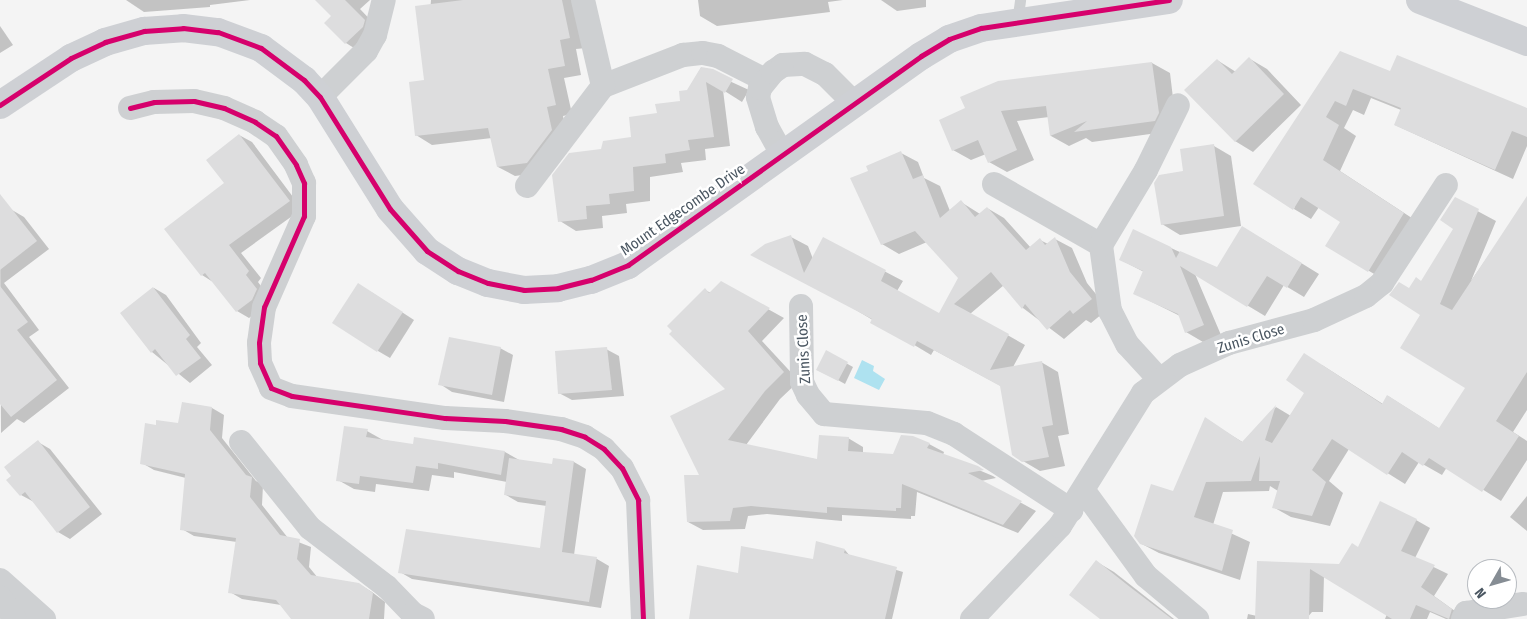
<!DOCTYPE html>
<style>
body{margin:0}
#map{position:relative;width:1527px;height:619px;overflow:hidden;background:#f4f4f4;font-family:"Fira Sans Condensed",sans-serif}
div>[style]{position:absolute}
.water>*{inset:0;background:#aee2f0}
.shadow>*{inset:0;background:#0003}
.building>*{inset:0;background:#ddddde}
.lane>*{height:11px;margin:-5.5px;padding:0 5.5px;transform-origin:5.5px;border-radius:5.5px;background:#ced0d2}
.street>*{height:24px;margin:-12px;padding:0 12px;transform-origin:12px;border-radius:12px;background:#ced0d2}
.secondary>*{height:28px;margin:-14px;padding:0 14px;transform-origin:14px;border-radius:14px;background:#ced0d4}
.cycleway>*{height:5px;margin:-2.5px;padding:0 2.5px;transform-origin:2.5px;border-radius:2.5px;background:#d6006c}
span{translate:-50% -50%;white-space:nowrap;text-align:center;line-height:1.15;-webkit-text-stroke:5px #fff;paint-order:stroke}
.street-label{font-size:15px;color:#4a5661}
.north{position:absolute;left:1467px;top:559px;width:50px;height:50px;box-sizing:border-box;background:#fff;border:1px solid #b7bbc0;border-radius:50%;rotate:232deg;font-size:14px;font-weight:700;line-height:20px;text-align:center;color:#4a5661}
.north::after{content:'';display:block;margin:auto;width:18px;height:22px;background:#868d94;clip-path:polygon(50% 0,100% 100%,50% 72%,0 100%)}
</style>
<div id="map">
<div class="water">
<i style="clip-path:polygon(862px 360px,874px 366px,873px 371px,885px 379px,879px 390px,854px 378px)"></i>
</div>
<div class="shadow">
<i style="clip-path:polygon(126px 0,250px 0,210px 5px,210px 7px,144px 12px)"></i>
<i style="clip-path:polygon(317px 0,370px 0,360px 9px,381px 31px,362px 53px,346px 43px,326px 23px,333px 16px)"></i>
<i style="clip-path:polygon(431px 0,576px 0,586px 48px,576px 49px,581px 75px,564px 78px,572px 114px,563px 116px,568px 140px,544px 172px,515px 176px,498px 167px,492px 138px,432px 145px,416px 135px,425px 81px)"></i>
<i style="clip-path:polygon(698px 0,843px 0,828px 2px,830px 12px,717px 26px,700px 16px)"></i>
<i style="clip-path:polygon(926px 0,926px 7px,897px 11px,881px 0)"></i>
<i style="clip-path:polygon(0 26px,13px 45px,0 53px)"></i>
<i style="clip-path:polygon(1340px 53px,1391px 73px,1527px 109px,1527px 146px,1513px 179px,1395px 125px,1401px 110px,1371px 98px,1364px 115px,1353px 110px,1344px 128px,1356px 136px,1340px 171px,1421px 224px,1386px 281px,1327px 246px,1342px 221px,1319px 207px,1311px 219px,1294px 209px)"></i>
<i style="clip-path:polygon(1250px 59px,1267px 69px,1301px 105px,1253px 152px,1235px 141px,1217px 60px,1236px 72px)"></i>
<i style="clip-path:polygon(1152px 63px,1170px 73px,1176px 123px,1172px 131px,1092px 142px,1086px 138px,1069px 146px,1051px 136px,1049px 117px,1017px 121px,1034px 160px,1007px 172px,989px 162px,986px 154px,971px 160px,953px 150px,967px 109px)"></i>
<i style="clip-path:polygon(701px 68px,749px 90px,742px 102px,723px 90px,730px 146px,705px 149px,706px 160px,681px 163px,683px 172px,650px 177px,650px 201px,626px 204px,627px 213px,602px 216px,603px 228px,576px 231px,560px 221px,602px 151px,633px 138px,658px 114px,681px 102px)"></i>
<i style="clip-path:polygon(239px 135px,252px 142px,302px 209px,241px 253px,261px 278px,258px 282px,269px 297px,264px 307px,249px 318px,237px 311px,213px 282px,202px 275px)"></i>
<i style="clip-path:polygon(1214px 146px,1231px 156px,1241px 226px,1180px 235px,1162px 224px,1185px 173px)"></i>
<i style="clip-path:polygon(901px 153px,918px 162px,924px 178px,940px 186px,950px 211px,961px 202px,980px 214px,987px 208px,1004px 218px,1031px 248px,1040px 240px,1048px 244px,1055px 239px,1072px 248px,1087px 283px,1108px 309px,1091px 323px,1086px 320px,1064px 339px,1023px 308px,1004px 285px,970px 314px,1025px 345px,1013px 367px,1041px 362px,1058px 372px,1069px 434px,1058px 436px,1065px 466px,1040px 471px,1023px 461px,1001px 386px,934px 350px,931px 355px,851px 307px,769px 264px,791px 237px,808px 246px,813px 259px,823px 239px,903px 281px,897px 291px,940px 315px,959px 278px,927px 242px,899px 254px,882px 244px,870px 171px)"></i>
<i style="clip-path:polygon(1455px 199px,1496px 221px,1471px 281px,1527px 200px,1527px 410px,1513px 432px,1527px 441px,1527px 460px,1501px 501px,1447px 467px,1442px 475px,1419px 462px,1405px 484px,1349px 449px,1329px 481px,1343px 493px,1330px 526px,1291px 517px,1273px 507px,1278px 491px,1270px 486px,1269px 491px,1223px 492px,1213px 525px,1250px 542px,1240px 580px,1159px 553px,1140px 543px,1174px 493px,1205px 419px,1244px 443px,1276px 407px,1291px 416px,1322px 365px,1383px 404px,1388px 396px,1440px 429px,1467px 388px,1410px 289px,1422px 282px,1455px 228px)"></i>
<i style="clip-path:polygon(12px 210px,24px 217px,49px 249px,4px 283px,39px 330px,29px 337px,69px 388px,24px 423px,17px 419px,1px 433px,0 219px)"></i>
<i style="clip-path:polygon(1259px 237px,1319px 274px,1304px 297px,1284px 285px,1265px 316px,1195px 274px,1221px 335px,1203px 342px,1186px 332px,1180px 316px,1134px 293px,1144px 272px,1121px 260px,1171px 248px,1217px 269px)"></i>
<i style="clip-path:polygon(721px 283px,784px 318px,762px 341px,799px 381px,780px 399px,746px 445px,819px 460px,848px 438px,863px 447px,863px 454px,893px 455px,929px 444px,944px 452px,943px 455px,993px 476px,996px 478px,981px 481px,1036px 511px,1018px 533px,917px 492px,915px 516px,911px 516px,911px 519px,842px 515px,842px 521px,767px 514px,748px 516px,745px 529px,703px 530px,688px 522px,727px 390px,705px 290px,711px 293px)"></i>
<i style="clip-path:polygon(154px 288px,166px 295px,201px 343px,197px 347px,212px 365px,190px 383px,152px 352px)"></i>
<i style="clip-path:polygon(371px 292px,414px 320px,390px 358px,378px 351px)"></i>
<i style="clip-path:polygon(500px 348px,513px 355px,504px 402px,452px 392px,440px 384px)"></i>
<i style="clip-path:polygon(606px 349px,619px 356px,624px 396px,572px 400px,559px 393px)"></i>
<i style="clip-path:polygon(826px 352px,853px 367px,845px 384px,818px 369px)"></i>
<i style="clip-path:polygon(212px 408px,224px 415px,222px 438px,256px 481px,263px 485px,262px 505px,288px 538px,311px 547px,309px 567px,318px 578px,359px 584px,372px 592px,385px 602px,384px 619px,292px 619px,281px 605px,242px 599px,230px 592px,237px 542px,194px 536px,182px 529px,186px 478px,154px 470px,142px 463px,157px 426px,179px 425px)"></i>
<i style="clip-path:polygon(367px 431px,383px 440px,414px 445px,415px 439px,505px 452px,521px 461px,553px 466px,554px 459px,574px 462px,586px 469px,574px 555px,597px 559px,609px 566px,601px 608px,412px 579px,400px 572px,541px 550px,547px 506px,518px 502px,506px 495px,507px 482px,454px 472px,454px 478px,432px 475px,429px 491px,376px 484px,375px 492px,354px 489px,338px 480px)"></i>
<i style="clip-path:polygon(38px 442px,50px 449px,102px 514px,70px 539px,58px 532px,34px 502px,21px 495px)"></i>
<i style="clip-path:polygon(1527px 496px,1527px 531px,1510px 517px)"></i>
<i style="clip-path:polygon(1416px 520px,1430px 528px,1415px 558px,1448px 574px,1434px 596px,1466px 619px,1446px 619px,1430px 612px,1427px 619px,1385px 619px,1387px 614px,1324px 576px,1323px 612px,1312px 612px,1306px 619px,1247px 619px,1248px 614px,1257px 616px,1258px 562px,1339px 565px,1358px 548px)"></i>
<i style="clip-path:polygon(845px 550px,850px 556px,903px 572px,892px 619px,690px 619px,739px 574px,814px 560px)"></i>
<i style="clip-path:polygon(1097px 562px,1114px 572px,1174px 619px,1102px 619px)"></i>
</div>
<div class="building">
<i style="clip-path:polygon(315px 0,345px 0,365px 20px,363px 27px,345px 44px,324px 23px,331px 16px)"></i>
<i style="clip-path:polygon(463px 0,562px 0,570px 38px,560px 40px,565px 66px,548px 69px,556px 105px,547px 107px,552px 130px,527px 163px,497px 167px,488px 128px,415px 136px,409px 82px,424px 80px,415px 6px)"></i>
<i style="clip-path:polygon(1340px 51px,1390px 71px,1397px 55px,1527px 108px,1527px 137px,1512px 131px,1495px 170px,1394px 125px,1401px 108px,1353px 89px,1346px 106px,1335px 101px,1326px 117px,1339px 125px,1323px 160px,1404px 213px,1368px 272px,1325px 246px,1340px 222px,1301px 197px,1293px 210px,1253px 184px)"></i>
<i style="clip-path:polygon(1249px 57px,1284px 94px,1235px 142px,1184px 90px,1217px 59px,1232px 74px)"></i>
<i style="clip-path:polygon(1152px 62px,1159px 113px,1155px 121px,1074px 132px,1087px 121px,1050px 136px,1046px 106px,1001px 111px,1017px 150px,988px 163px,978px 140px,952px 151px,939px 120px,965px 108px,960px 97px,998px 81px)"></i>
<i style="clip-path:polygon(701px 67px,713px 69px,733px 79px,725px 93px,706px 82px,714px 137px,688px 140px,690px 150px,665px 154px,666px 163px,633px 167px,634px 191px,609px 194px,610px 204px,586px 206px,587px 219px,558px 222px,552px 175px,569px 153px,601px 149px,603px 141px,631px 137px,629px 117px,657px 113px,655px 104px,680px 101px,679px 91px,687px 90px)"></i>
<i style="clip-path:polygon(239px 134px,290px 201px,229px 245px,249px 271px,246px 275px,257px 289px,252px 300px,236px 312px,205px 273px,201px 276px,164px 229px,224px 183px,206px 160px)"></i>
<i style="clip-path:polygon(1214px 144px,1224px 216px,1161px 225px,1154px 183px,1159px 175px,1183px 171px,1180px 149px)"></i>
<i style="clip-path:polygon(901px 151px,913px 179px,923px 175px,940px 218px,961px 200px,975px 217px,987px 207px,1026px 250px,1040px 238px,1045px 245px,1055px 237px,1070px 272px,1092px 299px,1073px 314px,1070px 310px,1047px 330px,1025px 304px,1022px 309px,991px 272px,954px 304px,1009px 334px,990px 370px,1042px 361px,1053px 425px,1042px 427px,1049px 457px,1022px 462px,1012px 455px,1000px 386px,917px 341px,914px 347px,870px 323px,872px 319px,750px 255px,765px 244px,791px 235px,804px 273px,823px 237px,886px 270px,881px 281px,939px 313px,958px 278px,915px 231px,881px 245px,850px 178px,868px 171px,866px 166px)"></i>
<i style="clip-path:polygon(0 194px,37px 241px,0 270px)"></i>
<i style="clip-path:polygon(1527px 196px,1527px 372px,1496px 421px,1519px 436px,1482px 492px,1429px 458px,1423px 466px,1402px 452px,1387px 475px,1332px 439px,1312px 470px,1326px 482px,1312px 516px,1272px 508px,1280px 481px,1259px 481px,1260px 456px,1251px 481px,1206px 482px,1194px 517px,1233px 530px,1222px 571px,1140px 544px,1134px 536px,1151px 484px,1173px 491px,1205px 417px,1242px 442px,1276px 405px,1265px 440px,1272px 443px,1304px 393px,1286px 380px,1304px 353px,1382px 404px,1387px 395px,1439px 428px,1465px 388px,1400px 348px,1420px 315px,1389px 295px,1399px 282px,1409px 288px,1416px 277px,1421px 281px,1453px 229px,1440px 220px,1455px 197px,1479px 209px,1440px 304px,1452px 310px)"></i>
<i style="clip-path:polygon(1242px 226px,1302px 263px,1287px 288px,1267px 276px,1247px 307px,1180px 266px,1204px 325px,1185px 333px,1178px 314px,1133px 294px,1143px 271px,1119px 260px,1133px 229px,1171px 247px,1176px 258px,1180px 251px,1217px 267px)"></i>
<i style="clip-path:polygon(721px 281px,770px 308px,748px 331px,784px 372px,765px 391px,728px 440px,817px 459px,819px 435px,849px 437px,848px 451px,893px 454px,901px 435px,913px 436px,930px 443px,927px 448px,978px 466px,984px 470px,968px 473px,1022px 501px,1003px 525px,902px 484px,901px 508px,896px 508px,896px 511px,827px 507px,827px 513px,751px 506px,733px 508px,730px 521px,687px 522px,684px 475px,699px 475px,670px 416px,725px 389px,669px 334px,672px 331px,667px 326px,705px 288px,709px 293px)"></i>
<i style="clip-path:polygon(358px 283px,403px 312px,377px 352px,332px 323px)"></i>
<i style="clip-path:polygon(0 286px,28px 322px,17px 330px,57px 380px,11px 417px,0 404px)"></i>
<i style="clip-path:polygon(153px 287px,190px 335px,186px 339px,201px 358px,176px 376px,155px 349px,151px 353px,120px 313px)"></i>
<i style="clip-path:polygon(449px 337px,501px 347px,492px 395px,438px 385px)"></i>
<i style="clip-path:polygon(607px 347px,612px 390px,558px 394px,555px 351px)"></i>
<i style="clip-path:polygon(826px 350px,848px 362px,838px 381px,816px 370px)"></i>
<i style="clip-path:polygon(182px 402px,212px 407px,210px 430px,246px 475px,252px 477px,250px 497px,280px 535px,300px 539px,297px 559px,311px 575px,359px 583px,373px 593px,369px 619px,291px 619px,276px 600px,228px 593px,236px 538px,180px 530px,185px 474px,140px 464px,145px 423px,156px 425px,156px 420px,178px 423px)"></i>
<i style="clip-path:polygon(344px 426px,368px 429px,366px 437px,413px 444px,414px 437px,505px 451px,501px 475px,438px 463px,438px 469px,416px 466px,413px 483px,360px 476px,359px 484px,336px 481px)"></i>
<i style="clip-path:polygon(38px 440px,90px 507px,57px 533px,25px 492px,20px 496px,6px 480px,11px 476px,4px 467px)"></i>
<i style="clip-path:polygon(509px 458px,552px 464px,553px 458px,574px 461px,562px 552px,597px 557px,589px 602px,398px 573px,406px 529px,540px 548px,546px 501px,504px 495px)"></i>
<i style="clip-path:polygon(1380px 501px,1417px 519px,1401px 551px,1435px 565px,1421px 587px,1452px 609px,1449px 619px,1416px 605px,1410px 619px,1392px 619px,1310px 569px,1309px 619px,1255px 619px,1257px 561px,1339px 564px,1352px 543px,1358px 547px)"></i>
<i style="clip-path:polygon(816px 541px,845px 549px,844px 553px,897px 567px,885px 619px,689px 619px,697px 565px,738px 573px,741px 546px,813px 559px)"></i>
<i style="clip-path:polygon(1096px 560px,1130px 587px,1172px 619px,1100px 619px,1069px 595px)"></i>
</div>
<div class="lane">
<i style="left:1017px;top:22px;width:22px;rotate:-82deg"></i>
</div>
<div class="street">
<i style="left:603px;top:86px;width:86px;rotate:-21.2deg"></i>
<i style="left:683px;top:55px;width:20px;rotate:-6deg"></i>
<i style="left:703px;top:53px;width:15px;rotate:11deg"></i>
<i style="left:718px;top:56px;width:53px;rotate:27.1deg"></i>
<i style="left:320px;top:97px;width:65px;rotate:-45deg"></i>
<i style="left:366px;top:51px;width:18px;rotate:-61deg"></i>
<i style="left:375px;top:35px;width:36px;rotate:-76deg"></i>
<i style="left:130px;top:108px;width:25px;rotate:-14deg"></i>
<i style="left:154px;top:102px;width:40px;rotate:-1.4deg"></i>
<i style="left:194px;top:101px;width:31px;rotate:13deg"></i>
<i style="left:224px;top:108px;width:34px;rotate:24deg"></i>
<i style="left:255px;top:122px;width:25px;rotate:34deg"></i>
<i style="left:276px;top:136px;width:35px;rotate:55deg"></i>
<i style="left:296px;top:165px;width:20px;rotate:66deg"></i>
<i style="left:304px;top:183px;width:33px;rotate:90deg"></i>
<i style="left:304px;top:216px;width:99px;rotate:113.7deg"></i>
<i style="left:264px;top:307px;width:36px;rotate:98deg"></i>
<i style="left:259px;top:343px;width:20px;rotate:87deg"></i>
<i style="left:260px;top:363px;width:27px;rotate:66deg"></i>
<i style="left:271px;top:388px;width:22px;rotate:21deg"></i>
<i style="left:292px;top:396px;width:155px;rotate:8.2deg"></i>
<i style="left:445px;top:418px;width:60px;rotate:2.9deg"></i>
<i style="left:505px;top:421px;width:57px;rotate:8.1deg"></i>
<i style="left:561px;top:429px;width:25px;rotate:18deg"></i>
<i style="left:585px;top:437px;width:22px;rotate:32deg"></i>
<i style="left:604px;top:449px;width:26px;rotate:47deg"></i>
<i style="left:622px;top:468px;width:36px;rotate:63deg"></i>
<i style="left:638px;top:500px;width:119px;rotate:87.6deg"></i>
<i style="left:782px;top:154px;width:31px;rotate:-119deg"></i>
<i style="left:767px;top:127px;width:31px;rotate:-107deg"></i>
<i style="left:758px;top:97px;width:9px;rotate:-77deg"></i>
<i style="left:760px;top:88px;width:21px;rotate:-51deg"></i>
<i style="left:773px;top:72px;width:12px;rotate:-35deg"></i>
<i style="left:783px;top:65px;width:22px;rotate:-3deg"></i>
<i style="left:805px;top:64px;width:22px;rotate:27deg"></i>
<i style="left:825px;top:74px;width:41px;rotate:45deg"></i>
<i style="left:994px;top:184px;width:123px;rotate:29.7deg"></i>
<i style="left:527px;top:186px;width:126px;rotate:-52.8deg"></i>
<i style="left:603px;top:86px;width:88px;rotate:-103.1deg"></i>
<i style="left:801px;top:306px;width:76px;rotate:89.2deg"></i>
<i style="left:802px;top:382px;width:14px;rotate:65deg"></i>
<i style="left:808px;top:395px;width:25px;rotate:50deg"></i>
<i style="left:824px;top:414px;width:103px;rotate:5deg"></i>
<i style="left:927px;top:423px;width:29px;rotate:22deg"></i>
<i style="left:954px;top:434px;width:140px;rotate:33deg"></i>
<i style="left:1159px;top:379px;width:47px;rotate:-132.4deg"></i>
<i style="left:1127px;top:344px;width:37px;rotate:-117deg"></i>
<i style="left:1110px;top:311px;width:67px;rotate:-97.8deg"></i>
<i style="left:1101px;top:245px;width:87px;rotate:-59deg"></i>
<i style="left:1146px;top:170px;width:72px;rotate:-63.8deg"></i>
<i style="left:241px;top:442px;width:110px;rotate:51.3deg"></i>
<i style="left:310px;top:528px;width:97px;rotate:37.5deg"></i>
<i style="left:387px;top:587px;width:37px;rotate:46deg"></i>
<i style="left:413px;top:614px;width:11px;rotate:27deg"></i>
<i style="left:1084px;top:491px;width:105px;rotate:53.9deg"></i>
<i style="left:1146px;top:576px;width:67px;rotate:40.1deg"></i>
<i style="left:0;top:580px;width:59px;rotate:41.6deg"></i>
<i style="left:0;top:597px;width:27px;rotate:56deg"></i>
<i style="left:972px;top:619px;width:128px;rotate:-46.6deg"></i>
<i style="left:1060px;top:526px;width:157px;rotate:-58deg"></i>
<i style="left:1143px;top:393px;width:46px;rotate:-37.1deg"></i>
<i style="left:1180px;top:365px;width:54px;rotate:-24.2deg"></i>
<i style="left:1229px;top:343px;width:88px;rotate:-15.1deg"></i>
<i style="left:1314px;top:320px;width:57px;rotate:-24.8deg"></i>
<i style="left:1366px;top:296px;width:21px;rotate:-39deg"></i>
<i style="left:1382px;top:283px;width:117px;rotate:-56.9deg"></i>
<i style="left:1463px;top:619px;width:7px;rotate:-63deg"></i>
<i style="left:1466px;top:613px;width:58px;rotate:-9deg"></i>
</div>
<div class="secondary">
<i style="left:1420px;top:0;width:115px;rotate:21.4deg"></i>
<i style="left:0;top:105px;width:85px;rotate:-33.5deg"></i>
<i style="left:71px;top:58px;width:38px;rotate:-25deg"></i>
<i style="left:105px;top:42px;width:41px;rotate:-15.8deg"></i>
<i style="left:144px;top:31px;width:39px;rotate:-4deg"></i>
<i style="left:183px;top:28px;width:35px;rotate:7deg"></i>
<i style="left:218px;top:32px;width:46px;rotate:20.4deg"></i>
<i style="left:261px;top:48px;width:54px;rotate:36.7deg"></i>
<i style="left:304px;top:80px;width:23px;rotate:47deg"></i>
<i style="left:320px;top:97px;width:132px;rotate:58deg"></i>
<i style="left:390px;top:209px;width:56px;rotate:48.6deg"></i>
<i style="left:427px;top:251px;width:37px;rotate:33deg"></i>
<i style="left:458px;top:271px;width:32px;rotate:22deg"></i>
<i style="left:488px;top:283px;width:37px;rotate:11deg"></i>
<i style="left:524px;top:290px;width:34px;rotate:-3deg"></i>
<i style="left:558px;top:288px;width:34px;rotate:-14deg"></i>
<i style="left:591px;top:280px;width:40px;rotate:-22deg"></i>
<i style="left:628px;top:265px;width:360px;rotate:-35.5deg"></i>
<i style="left:921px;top:56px;width:33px;rotate:-31deg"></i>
<i style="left:949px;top:39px;width:34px;rotate:-19deg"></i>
<i style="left:981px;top:28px;width:190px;rotate:-8.5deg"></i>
</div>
<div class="cycleway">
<i style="left:0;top:105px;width:85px;rotate:-33.5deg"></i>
<i style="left:71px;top:58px;width:38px;rotate:-25deg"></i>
<i style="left:105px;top:42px;width:41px;rotate:-15.8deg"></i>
<i style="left:144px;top:31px;width:39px;rotate:-4deg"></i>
<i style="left:183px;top:28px;width:35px;rotate:7deg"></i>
<i style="left:218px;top:32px;width:46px;rotate:20.4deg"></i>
<i style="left:261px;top:48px;width:54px;rotate:36.7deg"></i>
<i style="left:304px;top:80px;width:23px;rotate:47deg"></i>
<i style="left:320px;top:97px;width:132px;rotate:58deg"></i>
<i style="left:390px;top:209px;width:56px;rotate:48.6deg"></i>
<i style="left:427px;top:251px;width:37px;rotate:33deg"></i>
<i style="left:458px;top:271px;width:32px;rotate:22deg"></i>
<i style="left:488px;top:283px;width:37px;rotate:11deg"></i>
<i style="left:524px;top:290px;width:34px;rotate:-3deg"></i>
<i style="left:558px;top:288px;width:34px;rotate:-14deg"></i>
<i style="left:591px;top:280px;width:40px;rotate:-22deg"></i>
<i style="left:628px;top:265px;width:360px;rotate:-35.5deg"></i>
<i style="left:921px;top:56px;width:33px;rotate:-31deg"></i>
<i style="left:949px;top:39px;width:34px;rotate:-19deg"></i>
<i style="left:981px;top:28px;width:190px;rotate:-8.5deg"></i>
<i style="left:130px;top:108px;width:25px;rotate:-14deg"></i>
<i style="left:154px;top:102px;width:40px;rotate:-1.4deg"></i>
<i style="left:194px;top:101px;width:31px;rotate:13deg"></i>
<i style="left:224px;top:108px;width:34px;rotate:24deg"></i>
<i style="left:255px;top:122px;width:25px;rotate:34deg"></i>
<i style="left:276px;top:136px;width:35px;rotate:55deg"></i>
<i style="left:296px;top:165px;width:20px;rotate:66deg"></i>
<i style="left:304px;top:183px;width:33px;rotate:90deg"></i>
<i style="left:304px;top:216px;width:99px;rotate:113.7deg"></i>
<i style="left:264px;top:307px;width:36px;rotate:98deg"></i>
<i style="left:259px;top:343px;width:20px;rotate:87deg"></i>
<i style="left:260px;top:363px;width:27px;rotate:66deg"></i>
<i style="left:271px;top:388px;width:22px;rotate:21deg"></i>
<i style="left:292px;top:396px;width:155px;rotate:8.2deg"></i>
<i style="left:445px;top:418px;width:60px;rotate:2.9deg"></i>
<i style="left:505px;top:421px;width:57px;rotate:8.1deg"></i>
<i style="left:561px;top:429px;width:25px;rotate:18deg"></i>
<i style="left:585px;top:437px;width:22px;rotate:32deg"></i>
<i style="left:604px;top:449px;width:26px;rotate:47deg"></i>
<i style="left:622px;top:468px;width:36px;rotate:63deg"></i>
<i style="left:638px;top:500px;width:119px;rotate:87.6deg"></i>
</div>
<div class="street-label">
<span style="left:683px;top:210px;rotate:-35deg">Mount Edgecombe Drive</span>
<span style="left:1251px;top:339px;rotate:-17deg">Zunis Close</span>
<span style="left:804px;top:349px;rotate:-93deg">Zunis Close</span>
</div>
<div class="north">N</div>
</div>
